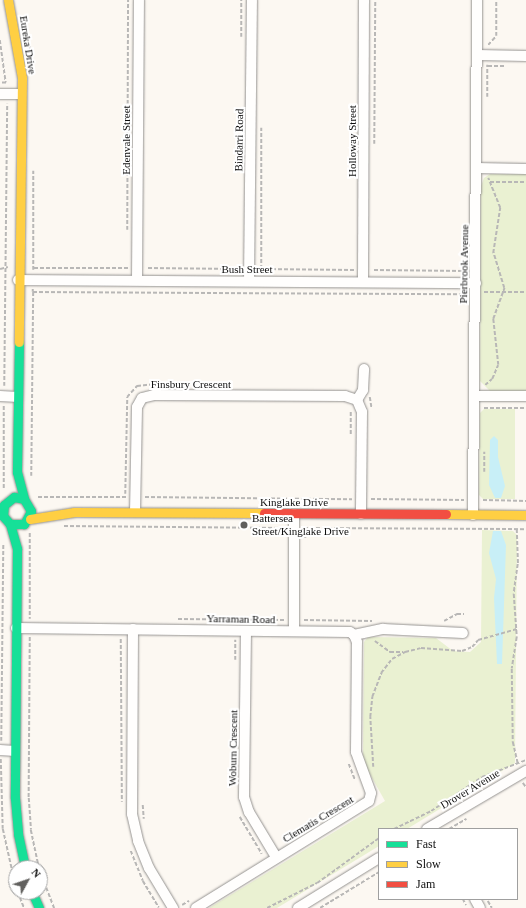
<!DOCTYPE html>
<style>
body{margin:0}
#map{position:relative;width:526px;height:908px;overflow:hidden;background:#fcf8f2;font-family:"Times New Roman",serif}
div>[style]{position:absolute}
.green>*{inset:0;background:#eaf1d2}
.water>*{inset:0;background:#c8eff7}
.path>*{height:1.5px;margin-top:-0.75px;transform-origin:0;background:repeating-linear-gradient(90deg,#b8b7b6 0 4px,transparent 0 6px)}
.roads{filter:drop-shadow(0 0 1px #959391) drop-shadow(0 0 1px #959391)}
.street>*{height:10px;margin:-5px;padding:0 5px;transform-origin:5px;border-radius:5px;background:#fffefd}
.fast>*{height:9px;margin:-4.5px;padding:0 4.5px;transform-origin:4.5px;border-radius:4.5px;background:#16e098}
.slow>*{height:9px;margin:-4.5px;padding:0 4.5px;transform-origin:4.5px;border-radius:4.5px;background:#ffcf43}
.jam>*{height:9px;margin:-4.5px;padding:0 4.5px;transform-origin:4.5px;border-radius:4.5px;background:#f24e42}
.dots>*{width:11px;height:11px;translate:-50% -50%;box-sizing:border-box;border:2px solid #fff;border-radius:50%}
span{translate:-50% -50%;white-space:nowrap;text-align:center;line-height:1.15;-webkit-text-stroke:4px #fff;paint-order:stroke}
.street-label{font-size:11px;color:#0e0e0e}
.poi-label{font-size:11px;color:#0e0e0e}
.left{translate:0 -50%;text-align:left}
.legend{position:absolute;left:378px;top:828px;width:140px;height:72px;box-sizing:border-box;background:#fff;border:1px solid #9f9f9f;margin:0;padding:5px 7px;list-style:none;font-size:12px;color:#0e0e0e}
.legend li{display:flex;align-items:center;gap:8px;height:20px}
.legend b{width:20px;border:1px solid #9f9f9f}
.north{position:absolute;left:8px;top:860px;width:40px;height:40px;box-sizing:border-box;background:#fff;border:1px solid #9f9f9f;border-radius:50%;rotate:50deg;font-size:11px;font-weight:700;line-height:16px;text-align:center;color:#0e0e0e}
.north::after{content:'';display:block;margin:auto;width:14px;height:18px;background:#61605e;clip-path:polygon(50% 0,100% 100%,50% 72%,0 100%)}
</style>
<div id="map">
<div class="green">
<i style="clip-path:polygon(490px 174px,526px 174px,526px 391px,490px 391px,480px 381px,481px 186px,484px 178px)"></i>
<i style="clip-path:polygon(484px 409px,515px 409px,515px 499px,483px 499px,479px 495px,480px 413px)"></i>
<i style="clip-path:polygon(482px 530px,513px 531px,517px 535px,515px 763px,407px 829px,379px 829px,379px 846px,277px 908px,209px 908px,385px 801px,367px 769px,363px 756px,364px 642px,368px 637px,436px 638px,453px 651px,470px 652px,481px 642px)"></i>
</div>
<div class="water">
<i style="clip-path:polygon(494px 436px,498px 440px,498px 457px,505px 486px,501px 498px,495px 498px,489px 485px,490px 440px)"></i>
<i style="clip-path:polygon(493px 531px,501px 531px,506px 545px,502px 664px,497px 664px,494px 598px,496px 579px,489px 553px)"></i>
</div>
<div class="path">
<i style="left:241px;top:37px;width:37px;rotate:-90deg"></i>
<i style="left:0;top:40px;width:43px;rotate:82.1deg"></i>
<i style="left:6px;top:83px;width:6px;rotate:180deg"></i>
<i style="left:488px;top:45px;width:12px;rotate:-48deg"></i>
<i style="left:496px;top:36px;width:36px;rotate:-90deg"></i>
<i style="left:30px;top:46px;width:28px;rotate:82deg"></i>
<i style="left:488px;top:66px;width:16px"></i>
<i style="left:487px;top:97px;width:32px;rotate:-90deg"></i>
<i style="left:374px;top:144px;width:144px;rotate:-89.6deg"></i>
<i style="left:490px;top:182px;width:36px"></i>
<i style="left:127px;top:230px;width:230px;rotate:-89.8deg"></i>
<i style="left:34px;top:268px;width:94px"></i>
<i style="left:148px;top:268px;width:92px;rotate:0.6deg"></i>
<i style="left:0;top:269px;width:8px;rotate:-14deg"></i>
<i style="left:260px;top:269px;width:94px;rotate:0.6deg"></i>
<i style="left:261px;top:269px;width:141px;rotate:-90deg"></i>
<i style="left:33px;top:270px;width:99px;rotate:-90deg"></i>
<i style="left:374px;top:270px;width:91px;rotate:0.6deg"></i>
<i style="left:33px;top:289px;width:3px;rotate:90deg"></i>
<i style="left:33px;top:292px;width:432px;rotate:0.3deg"></i>
<i style="left:484px;top:292px;width:42px"></i>
<i style="left:485px;top:385px;width:9px;rotate:-41deg"></i>
<i style="left:492px;top:379px;width:15px;rotate:-67deg"></i>
<i style="left:498px;top:365px;width:46px;rotate:-96.2deg"></i>
<i style="left:493px;top:319px;width:33px;rotate:-70deg"></i>
<i style="left:504px;top:288px;width:37px;rotate:-107deg"></i>
<i style="left:493px;top:253px;width:46px;rotate:-81.2deg"></i>
<i style="left:500px;top:208px;width:32px;rotate:-112deg"></i>
<i style="left:4px;top:386px;width:282px;rotate:-89.4deg"></i>
<i style="left:370px;top:397px;width:12px;rotate:81deg"></i>
<i style="left:4px;top:406px;width:84px;rotate:90deg"></i>
<i style="left:484px;top:408px;width:42px"></i>
<i style="left:351px;top:412px;width:24px;rotate:90deg"></i>
<i style="left:484px;top:472px;width:20px;rotate:-90deg"></i>
<i style="left:31px;top:476px;width:184px;rotate:-89.4deg"></i>
<i style="left:125px;top:494px;width:97px;rotate:-88.8deg"></i>
<i style="left:127px;top:397px;width:15px;rotate:-48deg"></i>
<i style="left:137px;top:386px;width:18px;rotate:-6deg"></i>
<i style="left:38px;top:497px;width:88px"></i>
<i style="left:145px;top:497px;width:207px;rotate:0.6deg"></i>
<i style="left:371px;top:499px;width:93px;rotate:0.6deg"></i>
<i style="left:483px;top:500px;width:43px;rotate:1.3deg"></i>
<i style="left:64px;top:526px;width:220px;rotate:0.5deg"></i>
<i style="left:304px;top:528px;width:222px;rotate:0.3deg"></i>
<i style="left:517px;top:529px;width:35px;rotate:88deg"></i>
<i style="left:518px;top:564px;width:30px;rotate:98deg"></i>
<i style="left:514px;top:594px;width:43px;rotate:86deg"></i>
<i style="left:517px;top:637px;width:32px;rotate:99deg"></i>
<i style="left:512px;top:669px;width:73px;rotate:89.2deg"></i>
<i style="left:513px;top:742px;width:23px;rotate:77deg"></i>
<i style="left:30px;top:533px;width:86px;rotate:90deg"></i>
<i style="left:305px;top:538px;width:10px;rotate:-90deg"></i>
<i style="left:178px;top:619px;width:106px;rotate:0.5deg"></i>
<i style="left:304px;top:620px;width:68px;rotate:0.8deg"></i>
<i style="left:444px;top:621px;width:15px;rotate:-28deg"></i>
<i style="left:457px;top:614px;width:7px"></i>
<i style="left:30px;top:637px;width:161px;rotate:90.4deg"></i>
<i style="left:29px;top:798px;width:32px;rotate:86deg"></i>
<i style="left:31px;top:830px;width:39px;rotate:78deg"></i>
<i style="left:121px;top:639px;width:163px;rotate:89.6deg"></i>
<i style="left:375px;top:641px;width:19px;rotate:36deg"></i>
<i style="left:390px;top:652px;width:13px"></i>
<i style="left:235px;top:660px;width:20px;rotate:-90deg"></i>
<i style="left:1px;top:741px;width:196px;rotate:-89.4deg"></i>
<i style="left:1px;top:759px;width:70px;rotate:88.4deg"></i>
<i style="left:3px;top:829px;width:59px;rotate:77.4deg"></i>
<i style="left:349px;top:764px;width:17px;rotate:69deg"></i>
<i style="left:373px;top:767px;width:50px;rotate:-93.4deg"></i>
<i style="left:370px;top:717px;width:20px;rotate:-84deg"></i>
<i style="left:372px;top:697px;width:26px;rotate:-69deg"></i>
<i style="left:381px;top:673px;width:18px;rotate:-52deg"></i>
<i style="left:392px;top:659px;width:15px;rotate:-28deg"></i>
<i style="left:405px;top:652px;width:16px;rotate:-14deg"></i>
<i style="left:421px;top:648px;width:41px;rotate:4.2deg"></i>
<i style="left:462px;top:651px;width:11px;rotate:-22deg"></i>
<i style="left:472px;top:647px;width:9px;rotate:-49deg"></i>
<i style="left:478px;top:640px;width:41px;rotate:-15.8deg"></i>
<i style="left:523px;top:783px;width:5px;rotate:53deg"></i>
<i style="left:143px;top:805px;width:14px;rotate:86deg"></i>
<i style="left:240px;top:817px;width:43px;rotate:59.3deg"></i>
<i style="left:394px;top:829px;width:41px;rotate:-25.9deg"></i>
<i style="left:431px;top:811px;width:61px;rotate:-33.7deg"></i>
<i style="left:482px;top:777px;width:47px;rotate:-21.1deg"></i>
<i style="left:449px;top:829px;width:20px;rotate:-30deg"></i>
<i style="left:131px;top:851px;width:32px;rotate:68deg"></i>
<i style="left:143px;top:881px;width:31px;rotate:59deg"></i>
<i style="left:40px;top:871px;width:40px;rotate:69deg"></i>
<i style="left:18px;top:892px;width:17px;rotate:69deg"></i>
<i style="left:463px;top:899px;width:7px;rotate:63deg"></i>
<i style="left:488px;top:901px;width:8px;rotate:60deg"></i>
<i style="left:182px;top:905px;width:8px;rotate:-30deg"></i>
<i style="left:267px;top:908px;width:56px;rotate:-26.6deg"></i>
<i style="left:317px;top:883px;width:77px;rotate:-36deg"></i>
<i style="left:320px;top:908px;width:69px;rotate:-31.4deg"></i>
</div>
<div class="roads">
<div class="street">
<i style="left:478px;top:55px;width:48px;rotate:1.2deg"></i>
<i style="left:0;top:94px;width:20px"></i>
<i style="left:476px;top:168px;width:50px;rotate:1.1deg"></i>
<i style="left:18px;top:280px;width:458px;rotate:0.4deg"></i>
<i style="left:137px;top:280px;width:280px;rotate:-89.6deg"></i>
<i style="left:249px;top:281px;width:281px;rotate:-89.4deg"></i>
<i style="left:363px;top:282px;width:282px;rotate:-89.8deg"></i>
<i style="left:0;top:396px;width:18px;rotate:3deg"></i>
<i style="left:474px;top:396px;width:52px"></i>
<i style="left:357px;top:400px;width:12px;rotate:-59deg"></i>
<i style="left:363px;top:390px;width:21px;rotate:-87deg"></i>
<i style="left:135px;top:512px;width:105px;rotate:-88.9deg"></i>
<i style="left:137px;top:407px;width:10px;rotate:-61deg"></i>
<i style="left:142px;top:398px;width:12px;rotate:-14deg"></i>
<i style="left:154px;top:395px;width:191px;rotate:0.3deg"></i>
<i style="left:345px;top:396px;width:13px;rotate:18deg"></i>
<i style="left:357px;top:400px;width:13px;rotate:67deg"></i>
<i style="left:362px;top:412px;width:102px;rotate:90.6deg"></i>
<i style="left:473px;top:515px;width:515px;rotate:-89.55deg"></i>
<i style="left:16px;top:628px;width:334px;rotate:0.7deg"></i>
<i style="left:350px;top:632px;width:5px;rotate:37deg"></i>
<i style="left:354px;top:635px;width:30px;rotate:-12deg"></i>
<i style="left:383px;top:629px;width:80px;rotate:2.9deg"></i>
<i style="left:133px;top:629px;width:185px;rotate:90.3deg"></i>
<i style="left:132px;top:814px;width:28px;rotate:77deg"></i>
<i style="left:138px;top:841px;width:29px;rotate:68deg"></i>
<i style="left:149px;top:868px;width:47px;rotate:59deg"></i>
<i style="left:246px;top:631px;width:166px;rotate:90.7deg"></i>
<i style="left:244px;top:797px;width:16px;rotate:72deg"></i>
<i style="left:249px;top:812px;width:52px;rotate:59deg"></i>
<i style="left:294px;top:631px;width:117px;rotate:-90deg"></i>
<i style="left:0;top:750px;width:15px;rotate:4deg"></i>
<i style="left:427px;top:829px;width:115px;rotate:-30.4deg"></i>
<i style="left:475px;top:899px;width:10px;rotate:61deg"></i>
<i style="left:196px;top:908px;width:203px;rotate:-31.7deg"></i>
<i style="left:369px;top:801px;width:8px;rotate:-76deg"></i>
<i style="left:371px;top:793px;width:44px;rotate:-110.1deg"></i>
<i style="left:356px;top:752px;width:110px;rotate:-89.5deg"></i>
<i style="left:357px;top:642px;width:8px;rotate:-113deg"></i>
<i style="left:298px;top:908px;width:95px;rotate:-31.7deg"></i>
</div>
<div class="fast">
<i style="left:19px;top:342px;width:130px;rotate:90.9deg"></i>
<i style="left:17px;top:472px;width:28px;rotate:75deg"></i>
<i style="left:24px;top:499px;width:14px;rotate:60deg"></i>
<i style="left:31px;top:511px;width:15px;rotate:118deg"></i>
<i style="left:24px;top:524px;width:14px;rotate:180deg"></i>
<i style="left:10px;top:524px;width:11px;rotate:-131deg"></i>
<i style="left:3px;top:516px;width:11px;rotate:-85deg"></i>
<i style="left:4px;top:505px;width:13px;rotate:-39deg"></i>
<i style="left:14px;top:497px;width:10px;rotate:11deg"></i>
<i style="left:10px;top:524px;width:26px;rotate:74deg"></i>
<i style="left:17px;top:549px;width:249px;rotate:90.5deg"></i>
<i style="left:15px;top:798px;width:36px;rotate:85deg"></i>
<i style="left:18px;top:834px;width:35px;rotate:78deg"></i>
<i style="left:32px;top:892px;width:17px;rotate:66deg"></i>
</div>
<div class="slow">
<i style="left:8px;top:0;width:79px;rotate:79.8deg"></i>
<i style="left:22px;top:78px;width:264px;rotate:90.7deg"></i>
<i style="left:446px;top:514px;width:80px;rotate:0.7deg"></i>
<i style="left:30px;top:519px;width:45px;rotate:-9deg"></i>
<i style="left:74px;top:512px;width:190px;rotate:0.3deg"></i>
</div>
<div class="jam">
<i style="left:264px;top:513px;width:182px;rotate:0.3deg"></i>
</div>
</div>
<div class="dots">
<i style="left:244px;top:525px;background:#61605e"></i>
</div>
<div class="street-label">
<span style="left:28px;top:45px;rotate:81deg">Eureka Drive</span>
<span style="left:126px;top:140px;rotate:-90deg">Edenvale Street</span>
<span style="left:239px;top:140px;rotate:-89deg">Bindarri Road</span>
<span style="left:352px;top:141px;rotate:-90deg">Holloway Street</span>
<span style="left:464px;top:264px;rotate:-89deg">Pierbrook Avenue</span>
<span style="left:247px;top:269px">Bush Street</span>
<span style="left:191px;top:384px">Finsbury Crescent</span>
<span style="left:294px;top:502px">Kinglake Drive</span>
<span style="left:241px;top:619px;rotate:1deg">Yarraman Road</span>
<span style="left:233px;top:748px;rotate:-89deg">Woburn Crescent</span>
<span style="left:470px;top:789px;rotate:-31deg">Drover Avenue</span>
<span style="left:318px;top:819px;rotate:-31deg">Clematis Crescent</span>
</div>
<div class="poi-label">
<span class="left" style="left:252px;top:525px">Battersea<br>Street/Kinglake Drive</span>
</div>
<ul class="legend">
<li><b style="height:5px;background:#16e098"></b>Fast</li>
<li><b style="height:5px;background:#ffcf43"></b>Slow</li>
<li><b style="height:5px;background:#f24e42"></b>Jam</li>
</ul>
<div class="north">N</div>
</div>
